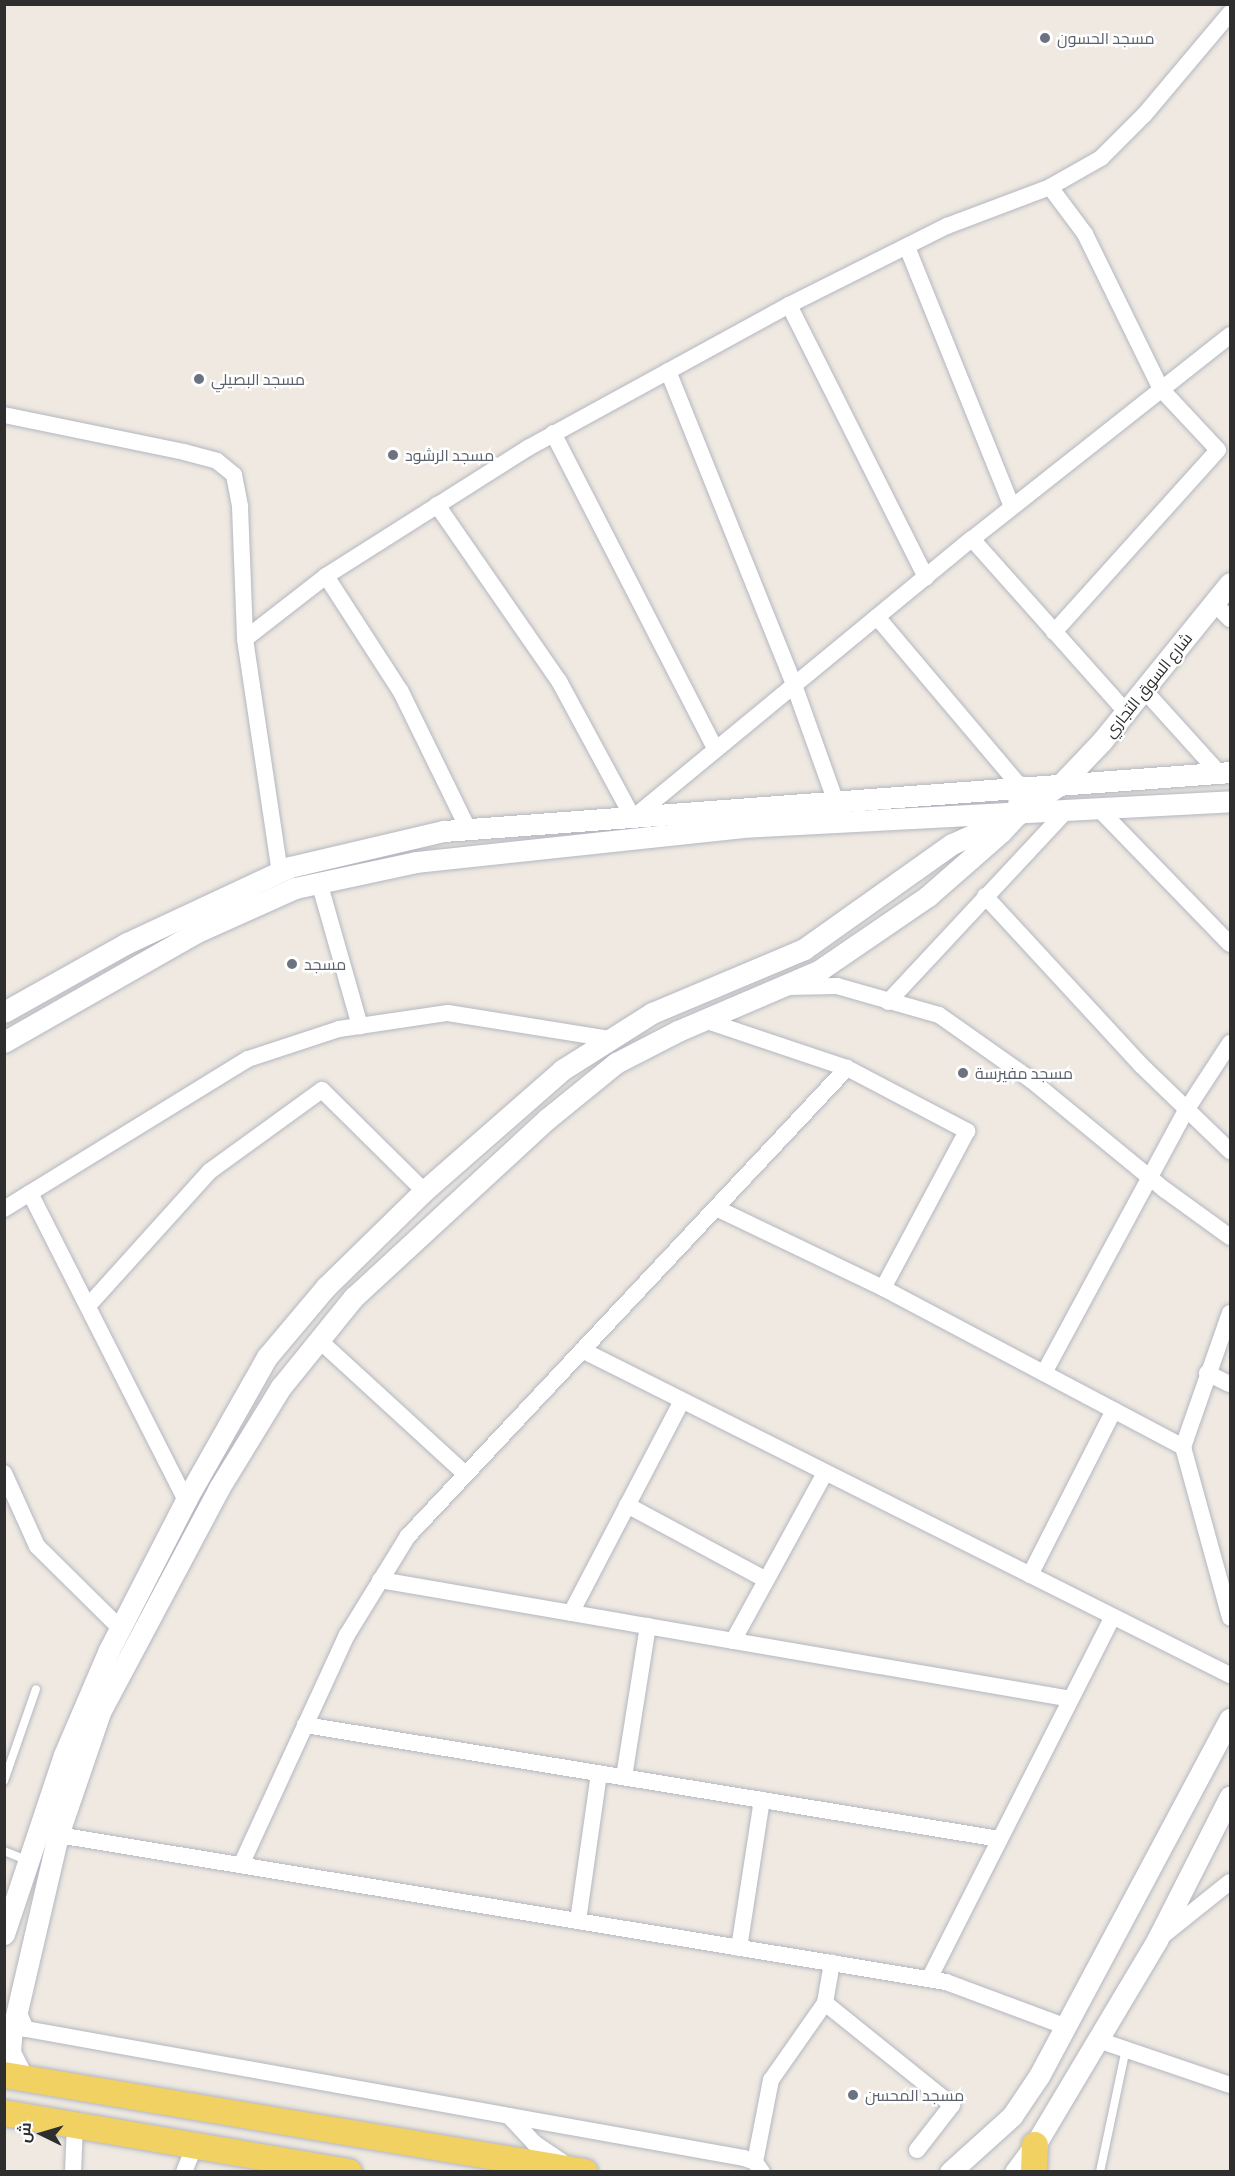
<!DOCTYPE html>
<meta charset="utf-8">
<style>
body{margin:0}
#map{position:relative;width:1235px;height:2176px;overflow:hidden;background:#efe9e1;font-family:Barlow,Cairo,sans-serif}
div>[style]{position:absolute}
.roads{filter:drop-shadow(0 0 2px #b4b7c1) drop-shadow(0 0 2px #b4b7c1)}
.service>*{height:8px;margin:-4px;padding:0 4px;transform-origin:4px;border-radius:4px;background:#fff}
.minor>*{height:16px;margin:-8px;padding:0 8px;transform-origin:8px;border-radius:8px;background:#fff}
.tertiary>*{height:21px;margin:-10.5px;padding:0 10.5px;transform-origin:10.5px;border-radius:10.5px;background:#fff}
.primary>*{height:26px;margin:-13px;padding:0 13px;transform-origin:13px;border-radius:13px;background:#f2d163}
.dots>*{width:16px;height:16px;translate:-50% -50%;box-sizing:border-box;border:3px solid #fff;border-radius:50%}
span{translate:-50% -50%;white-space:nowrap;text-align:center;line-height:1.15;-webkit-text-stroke:4.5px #fff;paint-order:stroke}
.worship-label{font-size:16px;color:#5b616d}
.left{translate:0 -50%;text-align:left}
.street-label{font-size:16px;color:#2e2e2e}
.frame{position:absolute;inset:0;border:6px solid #2e2e2e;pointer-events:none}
.north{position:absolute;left:12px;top:2104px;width:60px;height:60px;-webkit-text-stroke:4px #fff;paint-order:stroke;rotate:275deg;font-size:16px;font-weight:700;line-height:24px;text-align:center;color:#2e2e2e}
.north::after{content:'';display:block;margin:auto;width:21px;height:27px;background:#2e2e2e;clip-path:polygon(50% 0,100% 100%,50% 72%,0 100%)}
</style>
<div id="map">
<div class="roads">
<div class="service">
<i style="left:4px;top:1781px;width:97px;rotate:-70.8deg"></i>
<i style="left:4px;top:1851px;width:24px;rotate:22deg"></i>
<i style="left:1100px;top:2172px;width:126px;rotate:-78.1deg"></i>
</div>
<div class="minor">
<i style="left:1050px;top:187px;width:59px;rotate:53.3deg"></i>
<i style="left:1085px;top:234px;width:173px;rotate:63.9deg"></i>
<i style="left:1161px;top:389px;width:83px;rotate:46.9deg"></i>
<i style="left:1218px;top:450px;width:245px;rotate:132deg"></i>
<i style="left:907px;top:247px;width:280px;rotate:68deg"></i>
<i style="left:789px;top:305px;width:305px;rotate:63.3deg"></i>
<i style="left:668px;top:371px;width:338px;rotate:68.1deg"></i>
<i style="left:794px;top:685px;width:124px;rotate:70.3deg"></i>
<i style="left:4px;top:415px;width:184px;rotate:11.6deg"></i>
<i style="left:184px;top:452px;width:34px;rotate:15deg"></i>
<i style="left:217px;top:461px;width:22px;rotate:39deg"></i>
<i style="left:234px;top:475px;width:33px;rotate:79deg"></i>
<i style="left:240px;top:507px;width:132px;rotate:87.8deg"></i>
<i style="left:245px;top:639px;width:236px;rotate:81.5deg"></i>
<i style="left:553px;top:433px;width:356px;rotate:62.8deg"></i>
<i style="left:437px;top:505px;width:214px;rotate:55.3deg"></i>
<i style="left:559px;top:681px;width:156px;rotate:61.6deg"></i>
<i style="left:633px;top:818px;width:439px;rotate:-39.5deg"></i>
<i style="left:972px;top:539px;width:329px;rotate:-38.3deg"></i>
<i style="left:972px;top:539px;width:232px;rotate:48.3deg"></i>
<i style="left:326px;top:576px;width:138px;rotate:57.1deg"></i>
<i style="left:401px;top:692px;width:153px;rotate:63.9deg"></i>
<i style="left:1214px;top:603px;width:23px;rotate:45deg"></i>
<i style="left:877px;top:617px;width:221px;rotate:49.8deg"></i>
<i style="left:245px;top:639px;width:103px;rotate:-37.9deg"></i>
<i style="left:326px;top:576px;width:239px;rotate:-32.4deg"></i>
<i style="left:528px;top:448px;width:298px;rotate:-28.7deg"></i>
<i style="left:789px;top:305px;width:177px;rotate:-26.6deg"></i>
<i style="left:947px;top:226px;width:110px;rotate:-20.7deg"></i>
<i style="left:1050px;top:187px;width:59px;rotate:-29.6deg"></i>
<i style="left:1101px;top:158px;width:62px;rotate:-45deg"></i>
<i style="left:1145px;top:114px;width:132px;rotate:-49.9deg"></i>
<i style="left:1144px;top:690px;width:112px;rotate:47.9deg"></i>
<i style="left:1099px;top:809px;width:188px;rotate:45.9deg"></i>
<i style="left:319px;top:882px;width:150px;rotate:74.1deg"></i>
<i style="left:985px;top:896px;width:230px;rotate:47.3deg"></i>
<i style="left:1141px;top:1065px;width:124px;rotate:44deg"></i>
<i style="left:786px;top:987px;width:51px;rotate:-1.1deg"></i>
<i style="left:837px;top:986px;width:106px;rotate:15.9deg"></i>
<i style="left:939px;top:1015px;width:113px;rotate:35.2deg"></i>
<i style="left:1031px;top:1080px;width:173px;rotate:39.4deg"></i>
<i style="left:1165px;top:1190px;width:80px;rotate:35.9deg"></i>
<i style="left:888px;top:1002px;width:261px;rotate:-47deg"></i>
<i style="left:704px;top:1020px;width:151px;rotate:18.6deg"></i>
<i style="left:847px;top:1068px;width:136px;rotate:27.7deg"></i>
<i style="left:967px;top:1131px;width:178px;rotate:118.1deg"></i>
<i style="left:30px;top:1193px;width:344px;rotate:63.1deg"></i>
<i style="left:716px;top:1208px;width:185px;rotate:25.6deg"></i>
<i style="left:883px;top:1288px;width:340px;rotate:27.9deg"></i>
<i style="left:1183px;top:1447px;width:177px;rotate:74.6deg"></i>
<i style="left:4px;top:1209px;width:286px;rotate:-31.6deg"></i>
<i style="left:248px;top:1059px;width:96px;rotate:-18.2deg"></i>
<i style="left:339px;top:1029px;width:110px;rotate:-8.4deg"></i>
<i style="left:448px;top:1013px;width:165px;rotate:9.1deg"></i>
<i style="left:88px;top:1306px;width:182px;rotate:-47.9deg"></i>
<i style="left:210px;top:1171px;width:138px;rotate:-35.9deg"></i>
<i style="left:322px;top:1090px;width:144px;rotate:44.7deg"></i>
<i style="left:319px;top:1340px;width:198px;rotate:42.5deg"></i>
<i style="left:582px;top:1350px;width:725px;rotate:26.64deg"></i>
<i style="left:1044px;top:1373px;width:300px;rotate:-61.6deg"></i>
<i style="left:1187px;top:1109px;width:79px;rotate:-56.9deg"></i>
<i style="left:1207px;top:1373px;width:25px;rotate:26deg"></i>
<i style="left:1183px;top:1447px;width:142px;rotate:-70.7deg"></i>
<i style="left:4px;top:1473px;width:80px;rotate:65.7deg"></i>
<i style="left:37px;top:1546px;width:117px;rotate:44.7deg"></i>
<i style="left:627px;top:1505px;width:158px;rotate:28.3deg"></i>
<i style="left:1030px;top:1575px;width:185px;rotate:-63deg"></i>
<i style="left:380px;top:1580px;width:701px;rotate:9.77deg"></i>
<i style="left:571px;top:1613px;width:239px;rotate:-62.4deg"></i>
<i style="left:733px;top:1641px;width:192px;rotate:-61.3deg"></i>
<i style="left:305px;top:1725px;width:704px;rotate:9.32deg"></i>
<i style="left:624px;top:1777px;width:153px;rotate:-81deg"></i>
<i style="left:58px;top:1835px;width:900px;rotate:9.4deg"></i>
<i style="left:946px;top:1982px;width:126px;rotate:20.4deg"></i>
<i style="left:241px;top:1865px;width:253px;rotate:-65.3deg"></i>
<i style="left:347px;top:1635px;width:116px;rotate:-58.4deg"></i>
<i style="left:408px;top:1536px;width:642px;rotate:-46.83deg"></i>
<i style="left:578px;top:1921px;width:149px;rotate:-81.9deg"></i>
<i style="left:1161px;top:1937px;width:88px;rotate:-38.6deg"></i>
<i style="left:739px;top:1948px;width:150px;rotate:-81.2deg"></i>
<i style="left:929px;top:1979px;width:406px;rotate:-63.1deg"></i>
<i style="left:825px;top:2003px;width:41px;rotate:-80.1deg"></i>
<i style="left:17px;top:2009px;width:22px;rotate:66deg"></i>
<i style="left:26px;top:2029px;width:729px;rotate:10.19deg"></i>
<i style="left:744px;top:2158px;width:12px;rotate:20deg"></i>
<i style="left:755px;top:2162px;width:12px;rotate:55deg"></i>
<i style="left:1098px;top:2040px;width:139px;rotate:18.8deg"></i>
<i style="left:509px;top:2116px;width:37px;rotate:47deg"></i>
<i style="left:534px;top:2143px;width:37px;rotate:34deg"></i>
<i style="left:755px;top:2162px;width:84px;rotate:-79deg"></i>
<i style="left:771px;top:2080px;width:94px;rotate:-55deg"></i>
<i style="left:825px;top:2003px;width:163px;rotate:38.8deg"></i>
<i style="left:952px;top:2105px;width:57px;rotate:127.9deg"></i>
<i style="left:73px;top:2172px;width:47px;rotate:-87.6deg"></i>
<i style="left:184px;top:2172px;width:29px;rotate:-68deg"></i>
</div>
<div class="tertiary">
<i style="left:4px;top:1012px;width:141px;rotate:-29.3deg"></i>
<i style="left:127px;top:943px;width:180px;rotate:-25deg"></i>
<i style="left:290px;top:867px;width:158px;rotate:-13.2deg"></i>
<i style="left:444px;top:831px;width:788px;rotate:-4.29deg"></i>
<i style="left:4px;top:1042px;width:220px;rotate:-29.7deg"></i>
<i style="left:195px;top:933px;width:110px;rotate:-24.2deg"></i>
<i style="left:295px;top:888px;width:124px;rotate:-12.1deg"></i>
<i style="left:416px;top:862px;width:328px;rotate:-6.1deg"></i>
<i style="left:742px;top:827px;width:489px;rotate:-3deg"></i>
<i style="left:4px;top:1934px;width:189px;rotate:-71.5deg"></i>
<i style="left:64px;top:1755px;width:114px;rotate:-66.8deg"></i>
<i style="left:109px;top:1650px;width:169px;rotate:-62.8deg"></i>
<i style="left:186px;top:1500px;width:164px;rotate:-60.5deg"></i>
<i style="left:267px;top:1357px;width:92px;rotate:-49.9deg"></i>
<i style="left:326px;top:1287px;width:137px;rotate:-44.4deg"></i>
<i style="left:424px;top:1191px;width:184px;rotate:-41.2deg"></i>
<i style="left:562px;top:1070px;width:107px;rotate:-32.3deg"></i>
<i style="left:652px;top:1013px;width:165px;rotate:-22.8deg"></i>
<i style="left:804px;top:949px;width:181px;rotate:-35.4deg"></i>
<i style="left:952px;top:844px;width:71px;rotate:-24deg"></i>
<i style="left:1017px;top:815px;width:55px;rotate:-35.4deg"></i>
<i style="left:1062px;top:783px;width:58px;rotate:-46.4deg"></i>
<i style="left:1102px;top:741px;width:203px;rotate:-51deg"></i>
<i style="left:23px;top:2078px;width:28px;rotate:-117deg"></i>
<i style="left:10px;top:2053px;width:16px;rotate:-86deg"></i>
<i style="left:11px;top:2037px;width:207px;rotate:-76.9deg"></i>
<i style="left:58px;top:1835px;width:130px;rotate:-71.1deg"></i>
<i style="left:100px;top:1712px;width:254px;rotate:-62deg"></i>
<i style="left:219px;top:1488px;width:119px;rotate:-58.5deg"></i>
<i style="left:281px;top:1387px;width:116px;rotate:-51deg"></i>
<i style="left:354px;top:1297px;width:263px;rotate:-42.7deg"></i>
<i style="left:547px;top:1119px;width:89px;rotate:-39.1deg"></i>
<i style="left:616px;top:1063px;width:70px;rotate:-27.3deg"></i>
<i style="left:678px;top:1031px;width:155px;rotate:-23.2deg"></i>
<i style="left:820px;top:970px;width:131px;rotate:-34.4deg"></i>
<i style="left:928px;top:896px;width:97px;rotate:-41.2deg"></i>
<i style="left:1001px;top:832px;width:23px;rotate:-47deg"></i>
<i style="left:1017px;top:815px;width:29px;rotate:-84deg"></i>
<i style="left:950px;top:2172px;width:84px;rotate:-42.1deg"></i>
<i style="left:1012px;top:2116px;width:48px;rotate:-56deg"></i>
<i style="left:1039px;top:2076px;width:405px;rotate:-61.9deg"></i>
<i style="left:1015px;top:2172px;width:34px;rotate:-53deg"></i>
<i style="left:1035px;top:2145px;width:239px;rotate:-59.2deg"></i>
<i style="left:1157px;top:1940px;width:161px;rotate:-63.1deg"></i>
</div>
<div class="primary">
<i style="left:4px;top:2075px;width:589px;rotate:9.48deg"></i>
<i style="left:4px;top:2113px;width:350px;rotate:9.7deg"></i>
<i style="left:1034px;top:2172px;width:27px;rotate:-88deg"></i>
</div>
</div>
<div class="dots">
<i style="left:1045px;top:38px;background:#6b7280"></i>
<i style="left:199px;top:379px;background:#6b7280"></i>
<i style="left:393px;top:455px;background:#6b7280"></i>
<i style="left:292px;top:964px;background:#6b7280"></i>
<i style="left:963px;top:1073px;background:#6b7280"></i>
<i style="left:853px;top:2095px;background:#6b7280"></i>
</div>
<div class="worship-label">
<span class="left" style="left:1057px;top:38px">مسجد الحسون</span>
<span class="left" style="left:211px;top:379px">مسجد البصيلي</span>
<span class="left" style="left:405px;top:455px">مسجد الرشود</span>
<span class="left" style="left:304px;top:964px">مسجد</span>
<span class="left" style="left:975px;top:1073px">مسجد مفيرسة</span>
<span class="left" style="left:865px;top:2095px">مسجد المحسن</span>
</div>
<div class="street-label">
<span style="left:1148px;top:685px;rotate:-51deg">شارع السوق التجاري</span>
</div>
<div class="frame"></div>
<div class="north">ش</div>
</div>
